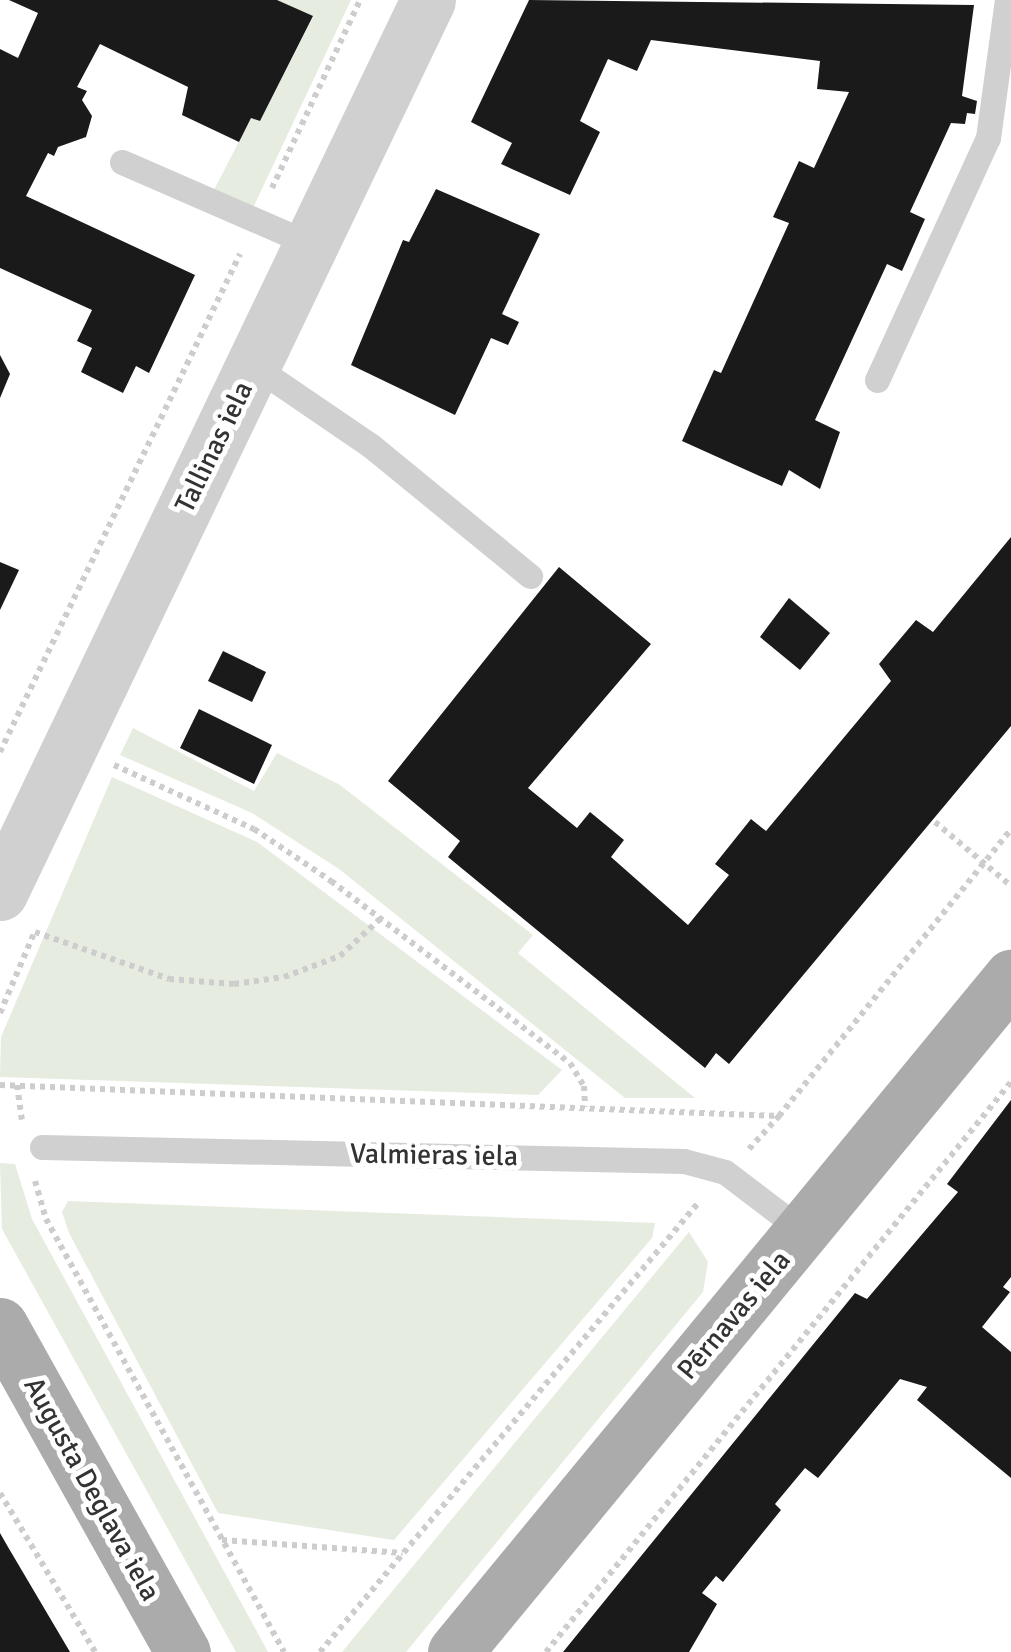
<!DOCTYPE html>
<meta charset="utf-8">
<style>
body{margin:0}
#map{position:relative;width:1011px;height:1652px;overflow:hidden;background:#fff;font-family:Signika,sans-serif}
div>[style]{position:absolute}
.green>*{inset:0;background:#e6ecdf}
.building>*{inset:0;background:#1a1a1a}
.path>*{height:6px;margin-top:-3px;transform-origin:0;background:repeating-linear-gradient(90deg,#cdcdcd 0 5px,transparent 0 10px)}
.service>*{height:25px;margin:-12.5px;padding:0 12.5px;transform-origin:12.5px;border-radius:12.5px;background:#d0d0d0}
.tertiary>*{height:55px;margin:-27.5px;padding:0 27.5px;transform-origin:27.5px;border-radius:27.5px;background:#d0d0d0}
.primary>*{height:55px;margin:-27.5px;padding:0 27.5px;transform-origin:27.5px;border-radius:27.5px;background:#ababab}
span{translate:-50% -50%;white-space:nowrap;text-align:center;line-height:1.15;-webkit-text-stroke:10px #fff;paint-order:stroke}
.street-label{font-size:28px;color:#333}
</style>
<div id="map">
<div class="green">
<i style="clip-path:polygon(277px 0,351px 0,252px 210px,213px 192px,251px 118px,260px 121px,313px 17px)"></i>
<i style="clip-path:polygon(133px 728px,254px 791px,277px 753px,340px 785px,533px 935px,518px 953px,695px 1098px,625px 1098px,339px 869px,252px 813px,120px 755px)"></i>
<i style="clip-path:polygon(112px 777px,257px 842px,562px 1070px,538px 1095px,0 1077px,1px 1037px)"></i>
<i style="clip-path:polygon(0 1163px,15px 1164px,32px 1219px,268px 1652px,236px 1652px,2px 1229px)"></i>
<i style="clip-path:polygon(68px 1201px,655px 1223px,652px 1238px,394px 1540px,218px 1513px,69px 1233px,62px 1212px)"></i>
<i style="clip-path:polygon(689px 1232px,708px 1262px,703px 1292px,406px 1652px,342px 1652px)"></i>
</div>
<div class="building">
<i style="clip-path:polygon(9px 0,277px 0,313px 16px,260px 121px,251px 118px,239px 142px,182px 115px,188px 87px,100px 44px,77px 87px,87px 91px,82px 100px,92px 116px,86px 137px,58px 147px,54px 156px,48px 153px,26px 196px,195px 275px,149px 373px,136px 366px,123px 393px,81px 372px,92px 348px,77px 341px,92px 310px,0 268px,0 49px,18px 58px,38px 13px)"></i>
<i style="clip-path:polygon(529px 0,974px 5px,962px 96px,977px 101px,975px 114px,967px 113px,965px 124px,951px 123px,910px 212px,925px 219px,902px 271px,887px 264px,815px 420px,840px 432px,820px 489px,789px 470px,782px 486px,682px 441px,714px 370px,721px 373px,789px 223px,773px 217px,799px 161px,814px 168px,849px 92px,817px 89px,820px 61px,651px 40px,637px 71px,608px 59px,580px 121px,600px 132px,570px 195px,501px 164px,512px 143px,471px 122px)"></i>
<i style="clip-path:polygon(436px 189px,540px 234px,502px 314px,519px 322px,508px 345px,491px 338px,455px 415px,351px 365px,403px 240px,409px 242px)"></i>
<i style="clip-path:polygon(0 355px,10px 374px,0 398px)"></i>
<i style="clip-path:polygon(1011px 537px,1011px 726px,729px 1064px,716px 1053px,705px 1068px,448px 857px,460px 841px,388px 781px,559px 567px,651px 644px,528px 788px,577px 828px,590px 812px,624px 840px,611px 857px,688px 925px,729px 875px,715px 864px,751px 819px,766px 831px,891px 681px,879px 664px,916px 620px,933px 632px)"></i>
<i style="clip-path:polygon(0 562px,19px 570px,0 610px)"></i>
<i style="clip-path:polygon(789px 598px,830px 633px,800px 670px,760px 637px)"></i>
<i style="clip-path:polygon(223px 651px,266px 672px,252px 702px,208px 681px)"></i>
<i style="clip-path:polygon(199px 709px,272px 745px,254px 784px,180px 748px)"></i>
<i style="clip-path:polygon(1011px 1100px,1011px 1277px,1003px 1287px,1010px 1292px,982px 1327px,1011px 1352px,1011px 1478px,917px 1400px,927px 1387px,900px 1379px,818px 1478px,805px 1468px,775px 1504px,781px 1510px,723px 1582px,716px 1576px,702px 1593px,717px 1604px,689px 1652px,563px 1652px,855px 1293px,867px 1299px,958px 1192px,947px 1184px)"></i>
<i style="clip-path:polygon(0 1533px,8px 1547px,70px 1652px,0 1652px)"></i>
</div>
<div class="path">
<i style="left:272px;top:188px;width:208px;rotate:-64.9deg"></i>
<i style="left:0;top:752px;width:553px;rotate:-64.27deg"></i>
<i style="left:114px;top:765px;width:154px;rotate:24.6deg"></i>
<i style="left:254px;top:829px;width:93px;rotate:34deg"></i>
<i style="left:331px;top:881px;width:300px;rotate:37.3deg"></i>
<i style="left:570px;top:1063px;width:27px;rotate:59deg"></i>
<i style="left:584px;top:1086px;width:21px;rotate:87deg"></i>
<i style="left:935px;top:822px;width:99px;rotate:40.1deg"></i>
<i style="left:35px;top:932px;width:142px;rotate:19.3deg"></i>
<i style="left:169px;top:979px;width:65px;rotate:4.4deg"></i>
<i style="left:234px;top:984px;width:50px;rotate:-8deg"></i>
<i style="left:284px;top:977px;width:60px;rotate:-20.6deg"></i>
<i style="left:340px;top:956px;width:56px;rotate:-42.8deg"></i>
<i style="left:0;top:1013px;width:89px;rotate:-66.9deg"></i>
<i style="left:0;top:1085px;width:780px;rotate:2.28deg"></i>
<i style="left:779px;top:1116px;width:368px;rotate:-51deg"></i>
<i style="left:17px;top:1085px;width:35px;rotate:82deg"></i>
<i style="left:749px;top:1149px;width:45px;rotate:-47.7deg"></i>
<i style="left:35px;top:1181px;width:40px;rotate:74deg"></i>
<i style="left:46px;top:1219px;width:494px;rotate:61.2deg"></i>
<i style="left:0;top:1493px;width:185px;rotate:59.1deg"></i>
<i style="left:222px;top:1540px;width:181px;rotate:4.1deg"></i>
<i style="left:320px;top:1652px;width:588px;rotate:-49.9deg"></i>
<i style="left:546px;top:1652px;width:736px;rotate:-50.79deg"></i>
</div>
<div class="service">
<i style="left:122px;top:162px;width:206px;rotate:23.5deg"></i>
<i style="left:254px;top:366px;width:140px;rotate:34.3deg"></i>
<i style="left:370px;top:445px;width:207px;rotate:39.3deg"></i>
<i style="left:877px;top:380px;width:266px;rotate:-65.4deg"></i>
<i style="left:988px;top:138px;width:139px;rotate:-82.2deg"></i>
<i style="left:42px;top:1147px;width:642px;rotate:1.25deg"></i>
<i style="left:684px;top:1161px;width:42px;rotate:15deg"></i>
<i style="left:725px;top:1172px;width:99px;rotate:37.2deg"></i>
</div>
<div class="tertiary">
<i style="left:0;top:893px;width:990px;rotate:-64.39deg"></i>
</div>
<div class="primary">
<i style="left:0;top:1325px;width:375px;rotate:60.8deg"></i>
<i style="left:455px;top:1652px;width:875px;rotate:-50.52deg"></i>
</div>
<div class="street-label">
<span style="left:214px;top:447px;rotate:-64deg">Tallinas iela</span>
<span style="left:434px;top:1155px;rotate:1deg">Valmieras iela</span>
<span style="left:734px;top:1315px;rotate:-50deg">Pērnavas iela</span>
<span style="left:92px;top:1489px;rotate:61deg">Augusta Deglava iela</span>
</div>
</div>
